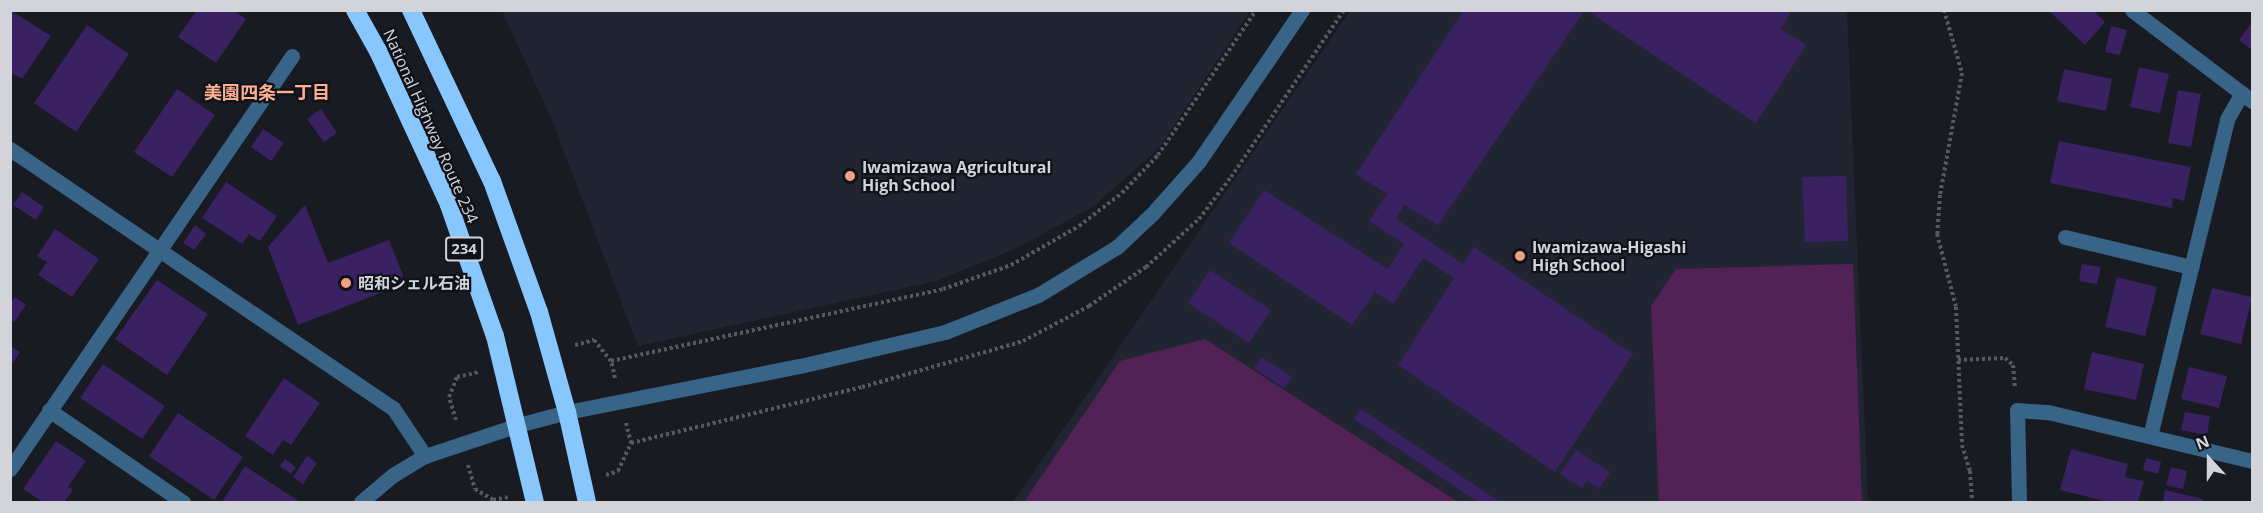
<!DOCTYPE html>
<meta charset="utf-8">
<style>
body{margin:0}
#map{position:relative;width:2263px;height:513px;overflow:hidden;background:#191b22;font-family:"Open Sans","Noto Sans JP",sans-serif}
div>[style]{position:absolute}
.built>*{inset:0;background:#212531}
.green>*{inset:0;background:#522257}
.building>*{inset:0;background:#3a2162}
.path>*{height:4px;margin-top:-2px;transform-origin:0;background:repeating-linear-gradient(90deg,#585960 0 3px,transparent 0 6px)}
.minor>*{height:15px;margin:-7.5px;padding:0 7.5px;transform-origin:7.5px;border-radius:7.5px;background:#386488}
.highway>*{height:18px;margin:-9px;padding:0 9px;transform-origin:9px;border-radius:9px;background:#87c7fe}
.dots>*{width:16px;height:16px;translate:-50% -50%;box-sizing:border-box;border:3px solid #101219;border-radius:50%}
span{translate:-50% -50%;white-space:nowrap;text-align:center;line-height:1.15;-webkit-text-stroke:4.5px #101219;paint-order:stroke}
.shield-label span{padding:2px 4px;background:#101219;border:2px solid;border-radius:4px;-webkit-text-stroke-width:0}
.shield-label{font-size:15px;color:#d3d4d9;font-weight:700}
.street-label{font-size:16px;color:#d3d4d9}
.poi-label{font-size:16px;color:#d3d4d9;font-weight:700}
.left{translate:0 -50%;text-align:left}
.neighbourhood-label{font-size:18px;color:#feb092;font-weight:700}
.frame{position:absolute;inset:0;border:12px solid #d3d4d9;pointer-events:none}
.north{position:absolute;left:2179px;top:429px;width:60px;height:60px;-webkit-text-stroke:4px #101219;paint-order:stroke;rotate:339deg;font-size:16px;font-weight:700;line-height:24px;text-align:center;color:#d3d4d9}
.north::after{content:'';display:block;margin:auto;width:21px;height:27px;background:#d3d4d9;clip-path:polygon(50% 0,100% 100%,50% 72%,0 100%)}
</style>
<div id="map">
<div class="built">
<i style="clip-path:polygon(502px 11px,1250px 11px,1160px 147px,1094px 206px,1017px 248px,936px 281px,638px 346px,552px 120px)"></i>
<i style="clip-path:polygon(1350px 11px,1847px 11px,1868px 502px,1013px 502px)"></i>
</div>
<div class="green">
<i style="clip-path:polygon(1853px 264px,1862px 502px,1659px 502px,1651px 306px,1676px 269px)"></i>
<i style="clip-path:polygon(1205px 339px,1458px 502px,1024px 502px,1120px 361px)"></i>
</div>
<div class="building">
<i style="clip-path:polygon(10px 10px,51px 36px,22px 79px,10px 72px)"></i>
<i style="clip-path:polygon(197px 10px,233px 10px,246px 19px,216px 63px,178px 37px)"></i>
<i style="clip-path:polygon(1464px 10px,1585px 10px,1438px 225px,1404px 205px,1396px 219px,1463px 264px,1474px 247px,1633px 354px,1555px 472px,1398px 365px,1454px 278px,1423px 258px,1393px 304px,1375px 292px,1352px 325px,1229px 243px,1264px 190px,1388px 269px,1404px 244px,1369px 221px,1387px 194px,1356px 174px)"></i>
<i style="clip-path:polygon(1586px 10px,1792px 10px,1781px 29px,1806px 45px,1756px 123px)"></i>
<i style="clip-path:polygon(2048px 10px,2093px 10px,2105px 22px,2085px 45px)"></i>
<i style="clip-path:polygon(2252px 22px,2252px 50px,2239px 40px)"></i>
<i style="clip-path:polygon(87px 25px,129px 54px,76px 132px,34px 103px)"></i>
<i style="clip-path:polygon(2111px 26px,2127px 30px,2120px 55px,2105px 52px)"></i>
<i style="clip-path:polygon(2139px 67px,2169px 74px,2160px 113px,2130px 107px)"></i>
<i style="clip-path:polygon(2064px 69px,2112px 79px,2106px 111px,2057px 101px)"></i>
<i style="clip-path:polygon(177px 89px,215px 115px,172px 177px,134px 152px)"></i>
<i style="clip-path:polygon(2178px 90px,2201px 94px,2191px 147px,2168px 143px)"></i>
<i style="clip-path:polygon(321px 109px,337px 133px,324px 142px,307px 119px)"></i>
<i style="clip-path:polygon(263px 129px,284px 143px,271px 161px,251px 147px)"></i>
<i style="clip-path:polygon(2059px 141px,2191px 167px,2184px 201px,2173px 198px,2172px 208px,2050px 183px)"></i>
<i style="clip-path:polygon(1846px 176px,1848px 241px,1805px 242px,1802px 177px)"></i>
<i style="clip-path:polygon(226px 182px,277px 216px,260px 241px,249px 234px,242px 244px,202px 218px)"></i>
<i style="clip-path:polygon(22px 192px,44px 207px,36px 220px,13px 205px)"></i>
<i style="clip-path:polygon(305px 205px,328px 263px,389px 240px,406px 283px,298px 325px,268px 247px)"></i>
<i style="clip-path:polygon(195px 225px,206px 234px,194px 250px,183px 243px)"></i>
<i style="clip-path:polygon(55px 229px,99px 259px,72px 297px,38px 275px,47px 262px,37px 256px)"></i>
<i style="clip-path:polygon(2082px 264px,2101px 267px,2097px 284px,2079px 281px)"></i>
<i style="clip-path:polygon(1210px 270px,1271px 310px,1249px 343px,1188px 303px)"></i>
<i style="clip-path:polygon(2117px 277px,2157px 287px,2145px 336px,2105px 327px)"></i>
<i style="clip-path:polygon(157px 280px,208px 314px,167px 375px,115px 339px)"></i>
<i style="clip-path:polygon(2212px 288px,2252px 297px,2241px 344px,2200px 334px)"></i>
<i style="clip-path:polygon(15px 297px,26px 305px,14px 322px,10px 319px,10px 304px)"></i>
<i style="clip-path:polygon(10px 346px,20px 352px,10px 367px)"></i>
<i style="clip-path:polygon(2092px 352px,2144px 364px,2136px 400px,2084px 389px)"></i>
<i style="clip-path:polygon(1262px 357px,1292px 377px,1284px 388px,1254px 368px)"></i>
<i style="clip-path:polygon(103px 364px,165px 406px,142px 439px,80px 398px)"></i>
<i style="clip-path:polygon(2189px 367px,2227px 376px,2219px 408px,2181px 399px)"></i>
<i style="clip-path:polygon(284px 378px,320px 403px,291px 445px,283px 440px,273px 455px,245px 436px)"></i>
<i style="clip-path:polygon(1361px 409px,1500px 502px,1478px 502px,1354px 419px)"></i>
<i style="clip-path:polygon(2185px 412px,2210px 416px,2207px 435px,2181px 430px)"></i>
<i style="clip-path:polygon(178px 413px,243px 457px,214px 500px,149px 456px)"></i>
<i style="clip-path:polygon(56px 441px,86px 461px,68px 487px,73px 490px,64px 502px,43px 502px,23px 489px)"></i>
<i style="clip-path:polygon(2071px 449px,2128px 464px,2125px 477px,2144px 481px,2138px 502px,2109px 502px,2060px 490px)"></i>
<i style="clip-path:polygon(1576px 450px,1610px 472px,1599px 489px,1587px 481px,1582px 488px,1560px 474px)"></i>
<i style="clip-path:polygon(307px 456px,317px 463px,303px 484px,293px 477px)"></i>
<i style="clip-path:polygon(2146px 458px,2161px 462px,2158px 474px,2143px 470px)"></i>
<i style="clip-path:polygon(285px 459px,296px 467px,291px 474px,280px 466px)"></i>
<i style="clip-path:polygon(245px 466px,300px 502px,222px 502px)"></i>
<i style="clip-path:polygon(2171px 467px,2187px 471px,2183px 489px,2166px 485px)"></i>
<i style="clip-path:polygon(2165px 490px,2203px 499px,2202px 502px,2163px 502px)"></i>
</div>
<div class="path">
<i style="left:1944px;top:10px;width:66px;rotate:74.1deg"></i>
<i style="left:1962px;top:73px;width:124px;rotate:100.2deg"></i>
<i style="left:1940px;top:195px;width:39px;rotate:94deg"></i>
<i style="left:1937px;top:234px;width:75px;rotate:75.4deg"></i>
<i style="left:1956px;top:307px;width:138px;rotate:87.5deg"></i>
<i style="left:1962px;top:445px;width:27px;rotate:73deg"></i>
<i style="left:1970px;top:471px;width:31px;rotate:86deg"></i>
<i style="left:575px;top:345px;width:20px;rotate:-15deg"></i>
<i style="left:594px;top:340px;width:27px;rotate:51deg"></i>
<i style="left:1958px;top:360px;width:47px;rotate:-2.4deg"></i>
<i style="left:2005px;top:358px;width:11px;rotate:41deg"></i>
<i style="left:2013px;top:365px;width:23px;rotate:85deg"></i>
<i style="left:615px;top:378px;width:17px;rotate:-103deg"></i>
<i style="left:611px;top:361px;width:340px;rotate:-12.2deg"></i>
<i style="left:943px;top:289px;width:72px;rotate:-19.4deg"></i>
<i style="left:1011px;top:265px;width:78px;rotate:-29.8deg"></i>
<i style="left:1079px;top:226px;width:54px;rotate:-37.5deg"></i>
<i style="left:1122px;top:193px;width:52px;rotate:-46.5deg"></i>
<i style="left:1158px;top:155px;width:175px;rotate:-55.9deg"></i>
<i style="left:456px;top:420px;width:24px;rotate:-107deg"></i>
<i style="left:449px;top:397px;width:22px;rotate:-68deg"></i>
<i style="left:457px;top:377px;width:23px;rotate:-13deg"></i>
<i style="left:626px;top:423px;width:21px;rotate:76deg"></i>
<i style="left:631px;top:443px;width:238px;rotate:-13.6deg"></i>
<i style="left:862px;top:387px;width:167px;rotate:-15.9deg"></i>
<i style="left:1023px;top:341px;width:75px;rotate:-27.9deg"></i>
<i style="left:1089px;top:306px;width:69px;rotate:-34.4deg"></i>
<i style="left:1146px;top:267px;width:72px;rotate:-42.2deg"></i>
<i style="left:1199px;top:219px;width:53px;rotate:-52.7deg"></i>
<i style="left:1231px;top:177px;width:202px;rotate:-55.9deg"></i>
<i style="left:468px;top:465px;width:25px;rotate:74deg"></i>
<i style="left:475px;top:489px;width:21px;rotate:31deg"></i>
<i style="left:493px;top:500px;width:15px;rotate:-11deg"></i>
<i style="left:606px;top:475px;width:13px;rotate:-18deg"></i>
<i style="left:618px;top:471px;width:31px;rotate:-65deg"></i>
</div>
<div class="minor">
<i style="left:2132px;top:10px;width:151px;rotate:37.2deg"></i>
<i style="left:10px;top:149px;width:462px;rotate:34.1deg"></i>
<i style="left:393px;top:408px;width:58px;rotate:56.3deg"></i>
<i style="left:2065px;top:237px;width:130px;rotate:13.4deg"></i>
<i style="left:49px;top:410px;width:163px;rotate:34.5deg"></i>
<i style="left:2150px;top:436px;width:326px;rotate:-76.3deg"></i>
<i style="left:2227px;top:119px;width:30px;rotate:-60deg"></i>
<i style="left:10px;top:469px;width:500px;rotate:-55.67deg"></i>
<i style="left:361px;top:502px;width:42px;rotate:-40.2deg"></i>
<i style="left:393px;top:475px;width:37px;rotate:-31deg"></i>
<i style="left:425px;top:456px;width:98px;rotate:-18.4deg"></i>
<i style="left:518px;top:425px;width:51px;rotate:-14.9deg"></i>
<i style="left:567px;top:412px;width:237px;rotate:-11.2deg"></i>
<i style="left:800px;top:366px;width:149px;rotate:-13.2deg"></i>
<i style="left:945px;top:332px;width:100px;rotate:-21.7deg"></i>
<i style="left:1038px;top:295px;width:92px;rotate:-31.3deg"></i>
<i style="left:1117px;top:247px;width:48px;rotate:-43.3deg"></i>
<i style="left:1152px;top:214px;width:71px;rotate:-48.4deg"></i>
<i style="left:1199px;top:161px;width:183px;rotate:-55.7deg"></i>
<i style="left:2019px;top:502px;width:92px;rotate:-91.2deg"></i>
<i style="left:2017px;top:410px;width:31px;rotate:4deg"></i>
<i style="left:2048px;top:412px;width:210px;rotate:13.5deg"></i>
</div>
<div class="highway">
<i style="left:355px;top:10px;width:47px;rotate:60.7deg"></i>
<i style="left:378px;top:51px;width:170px;rotate:65.2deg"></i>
<i style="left:449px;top:205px;width:139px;rotate:70.7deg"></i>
<i style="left:495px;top:336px;width:171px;rotate:76.5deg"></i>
<i style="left:411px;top:10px;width:189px;rotate:64.7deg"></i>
<i style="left:492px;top:181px;width:139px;rotate:70.3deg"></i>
<i style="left:539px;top:312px;width:104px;rotate:74.4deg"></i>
<i style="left:567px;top:412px;width:92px;rotate:77.5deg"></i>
</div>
<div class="dots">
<i style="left:850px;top:176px;background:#f2a080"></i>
<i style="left:1520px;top:256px;background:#f2a080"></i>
<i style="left:346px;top:283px;background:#f2a080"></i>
</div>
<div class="shield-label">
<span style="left:464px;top:249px">234</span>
</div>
<div class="street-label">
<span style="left:431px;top:126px;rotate:66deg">National Highway Route 234</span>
</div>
<div class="poi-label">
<span class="left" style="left:862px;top:176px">Iwamizawa Agricultural<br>High School</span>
<span class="left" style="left:1532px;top:256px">Iwamizawa-Higashi<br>High School</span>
<span class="left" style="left:358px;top:283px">昭和シェル石油</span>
</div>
<div class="neighbourhood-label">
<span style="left:267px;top:92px">美園四条一丁目</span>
</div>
<div class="frame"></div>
<div class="north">N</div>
</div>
